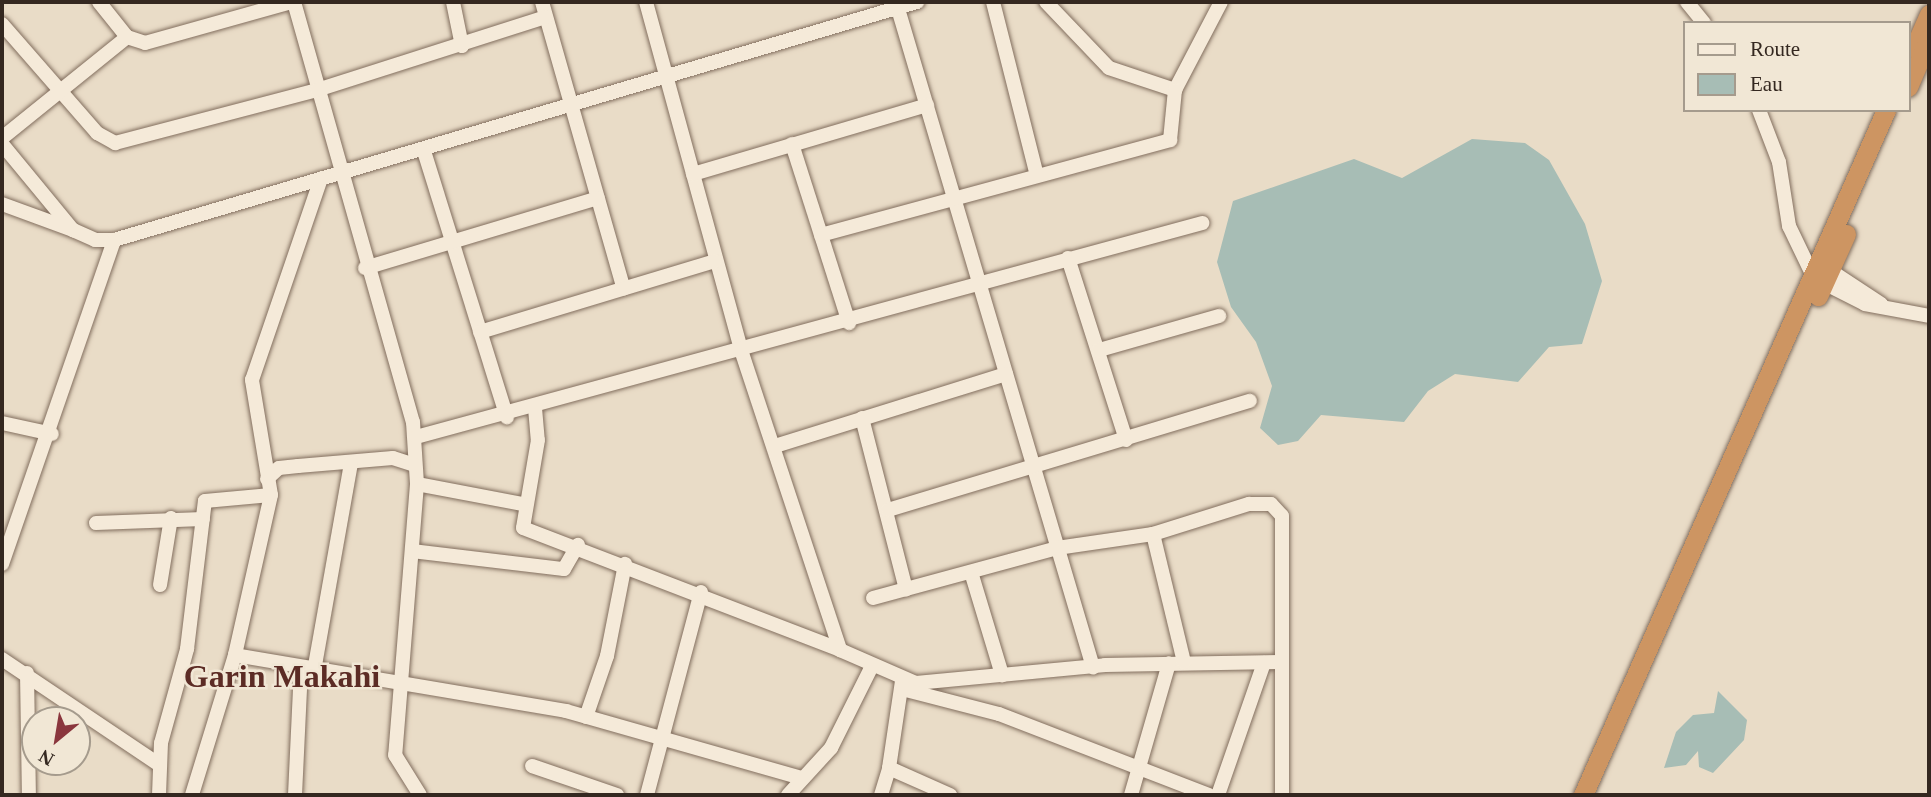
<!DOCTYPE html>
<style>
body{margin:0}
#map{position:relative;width:1931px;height:797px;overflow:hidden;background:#e9dcc7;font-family:"Times New Roman",serif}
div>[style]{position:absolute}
.water>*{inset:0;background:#a7bdb5}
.roads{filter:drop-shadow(0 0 2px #826e5e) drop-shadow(0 0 2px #826e5e)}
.minor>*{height:14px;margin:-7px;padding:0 7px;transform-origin:7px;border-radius:7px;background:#f5ead9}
.highway>*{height:19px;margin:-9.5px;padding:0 9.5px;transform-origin:9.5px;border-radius:9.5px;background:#cd9562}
span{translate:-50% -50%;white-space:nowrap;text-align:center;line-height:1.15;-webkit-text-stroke:5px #f1e7d5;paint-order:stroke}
.district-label{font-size:32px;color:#5c2c25;font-weight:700}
.frame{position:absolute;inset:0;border:4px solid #342820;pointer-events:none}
.legend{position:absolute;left:1683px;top:21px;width:228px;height:91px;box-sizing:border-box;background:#f1e7d5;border:2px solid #a59b8d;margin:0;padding:9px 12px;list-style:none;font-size:21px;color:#342820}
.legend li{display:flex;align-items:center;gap:14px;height:35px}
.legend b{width:35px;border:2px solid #a59b8d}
.north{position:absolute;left:21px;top:706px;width:70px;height:70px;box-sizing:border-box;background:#f1e7d5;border:2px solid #a59b8d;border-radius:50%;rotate:210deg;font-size:19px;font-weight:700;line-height:28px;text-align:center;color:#342820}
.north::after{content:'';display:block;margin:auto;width:24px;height:32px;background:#8a363d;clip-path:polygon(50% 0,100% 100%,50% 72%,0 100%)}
</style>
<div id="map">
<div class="water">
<i style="clip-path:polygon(1472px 139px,1525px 143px,1549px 160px,1585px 224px,1602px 281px,1582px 344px,1549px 347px,1518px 382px,1455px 374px,1428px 391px,1404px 422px,1321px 415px,1298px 441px,1278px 445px,1260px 428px,1272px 386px,1256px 342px,1231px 307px,1217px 262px,1233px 201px,1354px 159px,1402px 178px)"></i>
<i style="clip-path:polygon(1718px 691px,1747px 720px,1744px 740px,1713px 773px,1699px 767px,1698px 751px,1686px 765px,1664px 768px,1676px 732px,1693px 715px,1714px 713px)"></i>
</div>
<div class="roads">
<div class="minor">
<i style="left:99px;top:2px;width:45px;rotate:51.3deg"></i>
<i style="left:127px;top:37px;width:19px;rotate:18deg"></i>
<i style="left:145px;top:43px;width:153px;rotate:-15.6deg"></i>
<i style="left:294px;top:2px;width:437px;rotate:74.2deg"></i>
<i style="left:413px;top:422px;width:62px;rotate:86.3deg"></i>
<i style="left:417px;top:484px;width:272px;rotate:94.6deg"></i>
<i style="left:395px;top:755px;width:47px;rotate:58deg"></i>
<i style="left:453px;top:2px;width:45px;rotate:78.4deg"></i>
<i style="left:542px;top:2px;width:298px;rotate:74.1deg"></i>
<i style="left:646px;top:2px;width:364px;rotate:74.7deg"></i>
<i style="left:742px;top:353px;width:313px;rotate:71.7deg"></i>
<i style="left:840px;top:650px;width:83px;rotate:23.5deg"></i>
<i style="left:916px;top:683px;width:190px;rotate:-5.4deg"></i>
<i style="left:1105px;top:665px;width:174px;rotate:-1deg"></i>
<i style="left:896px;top:2px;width:694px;rotate:73.5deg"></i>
<i style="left:993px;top:2px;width:179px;rotate:75.8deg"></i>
<i style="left:1046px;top:2px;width:91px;rotate:46.3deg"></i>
<i style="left:1109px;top:68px;width:70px;rotate:18.4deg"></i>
<i style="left:1175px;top:90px;width:99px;rotate:-62.4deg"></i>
<i style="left:1687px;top:2px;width:27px;rotate:51deg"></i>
<i style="left:2px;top:24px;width:145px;rotate:48.9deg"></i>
<i style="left:97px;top:133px;width:21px;rotate:29deg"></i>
<i style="left:115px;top:143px;width:209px;rotate:-14.7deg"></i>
<i style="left:317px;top:90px;width:240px;rotate:-17.7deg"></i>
<i style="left:1759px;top:110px;width:56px;rotate:69deg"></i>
<i style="left:1779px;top:162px;width:65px;rotate:81.1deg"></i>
<i style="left:1789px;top:226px;width:58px;rotate:64.3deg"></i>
<i style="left:1814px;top:278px;width:57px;rotate:27deg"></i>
<i style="left:1865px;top:304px;width:65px;rotate:10.6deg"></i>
<i style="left:2px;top:138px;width:161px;rotate:-38.9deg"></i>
<i style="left:2px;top:144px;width:112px;rotate:50.5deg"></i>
<i style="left:73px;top:230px;width:24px;rotate:24deg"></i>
<i style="left:95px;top:240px;width:19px"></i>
<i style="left:114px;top:240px;width:838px;rotate:-16.51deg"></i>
<i style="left:792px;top:144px;width:188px;rotate:72.3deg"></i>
<i style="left:424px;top:151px;width:279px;rotate:72.7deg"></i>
<i style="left:693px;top:174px;width:244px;rotate:-16.4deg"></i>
<i style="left:2px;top:204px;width:76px;rotate:20.1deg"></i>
<i style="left:821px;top:235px;width:362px;rotate:-15.2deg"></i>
<i style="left:1170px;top:140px;width:50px;rotate:-84.3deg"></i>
<i style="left:1068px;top:258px;width:191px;rotate:72.3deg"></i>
<i style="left:1822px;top:265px;width:71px;rotate:33.5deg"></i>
<i style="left:365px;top:268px;width:243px;rotate:-16.7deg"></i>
<i style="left:480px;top:332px;width:245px;rotate:-16.8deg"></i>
<i style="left:1099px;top:350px;width:125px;rotate:-15.8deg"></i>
<i style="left:535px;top:408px;width:32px;rotate:85deg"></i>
<i style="left:538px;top:440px;width:89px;rotate:99.7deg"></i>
<i style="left:523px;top:528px;width:340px;rotate:21deg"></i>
<i style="left:862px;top:418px;width:177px;rotate:75.6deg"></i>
<i style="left:2px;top:423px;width:51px;rotate:12.4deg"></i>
<i style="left:416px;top:437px;width:815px;rotate:-15.23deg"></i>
<i style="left:775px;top:446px;width:242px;rotate:-17.3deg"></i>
<i style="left:267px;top:479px;width:16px;rotate:-43deg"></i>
<i style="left:279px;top:468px;width:19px;rotate:-6deg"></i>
<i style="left:298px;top:466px;width:95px;rotate:-4.8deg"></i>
<i style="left:393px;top:458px;width:23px;rotate:18deg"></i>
<i style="left:417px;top:484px;width:108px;rotate:10.7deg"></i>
<i style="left:271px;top:495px;width:117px;rotate:-99.4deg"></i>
<i style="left:252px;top:380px;width:213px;rotate:-71.1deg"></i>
<i style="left:888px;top:510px;width:378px;rotate:-16.8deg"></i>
<i style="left:96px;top:523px;width:107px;rotate:-2.1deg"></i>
<i style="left:1153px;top:534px;width:132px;rotate:76.4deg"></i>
<i style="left:412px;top:551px;width:153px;rotate:6.8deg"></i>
<i style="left:564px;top:569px;width:28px;rotate:-60deg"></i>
<i style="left:2px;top:564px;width:343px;rotate:-70.9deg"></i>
<i style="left:971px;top:572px;width:108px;rotate:73.2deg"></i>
<i style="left:160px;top:585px;width:68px;rotate:-80.7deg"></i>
<i style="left:873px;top:598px;width:191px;rotate:-15.2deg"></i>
<i style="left:1057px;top:548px;width:97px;rotate:-8.3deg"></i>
<i style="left:1153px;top:534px;width:101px;rotate:-17.4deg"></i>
<i style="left:1249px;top:504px;width:22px"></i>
<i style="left:1271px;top:504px;width:16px;rotate:47deg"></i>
<i style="left:1282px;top:516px;width:279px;rotate:90deg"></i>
<i style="left:235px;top:655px;width:336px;rotate:9.6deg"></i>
<i style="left:566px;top:711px;width:244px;rotate:15.9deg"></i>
<i style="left:2px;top:659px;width:188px;rotate:33.9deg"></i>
<i style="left:314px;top:671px;width:211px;rotate:-79.9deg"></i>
<i style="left:27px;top:673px;width:122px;rotate:89.1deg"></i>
<i style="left:902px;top:681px;width:88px;rotate:98.5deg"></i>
<i style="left:889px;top:768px;width:67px;rotate:23.9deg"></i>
<i style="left:902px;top:689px;width:100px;rotate:14.5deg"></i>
<i style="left:999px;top:714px;width:225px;rotate:21.1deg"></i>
<i style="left:586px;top:717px;width:65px;rotate:-71deg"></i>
<i style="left:607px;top:656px;width:94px;rotate:-78.9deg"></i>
<i style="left:532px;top:766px;width:90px;rotate:18.8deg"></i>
<i style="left:159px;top:795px;width:52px;rotate:-87.8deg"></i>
<i style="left:161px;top:743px;width:98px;rotate:-74.5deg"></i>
<i style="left:187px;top:649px;width:149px;rotate:-83.1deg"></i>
<i style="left:205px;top:501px;width:66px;rotate:-5.2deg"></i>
<i style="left:271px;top:495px;width:164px;rotate:102.7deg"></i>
<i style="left:235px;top:655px;width:146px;rotate:107.1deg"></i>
<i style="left:295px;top:795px;width:126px;rotate:-87.3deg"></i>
<i style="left:647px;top:795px;width:210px;rotate:-75.1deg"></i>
<i style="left:788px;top:795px;width:64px;rotate:-47.5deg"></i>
<i style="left:831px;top:748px;width:92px;rotate:-63.4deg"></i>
<i style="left:881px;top:795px;width:28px;rotate:-73deg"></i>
<i style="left:1131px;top:795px;width:137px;rotate:-73.9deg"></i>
<i style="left:1218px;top:795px;width:140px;rotate:-70.8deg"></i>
</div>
<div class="highway">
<i style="left:1914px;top:48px;width:37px;rotate:-66deg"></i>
<i style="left:1908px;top:87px;width:53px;rotate:-66.8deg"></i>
<i style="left:1818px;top:296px;width:68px;rotate:-65.7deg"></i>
<i style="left:1583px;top:795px;width:749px;rotate:-66.14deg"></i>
</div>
</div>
<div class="district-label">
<span style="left:282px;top:676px">Garin Makahi</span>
</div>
<div class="frame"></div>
<ul class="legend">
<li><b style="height:9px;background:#f5ead9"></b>Route</li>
<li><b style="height:19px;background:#a7bdb5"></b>Eau</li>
</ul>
<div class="north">N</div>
</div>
